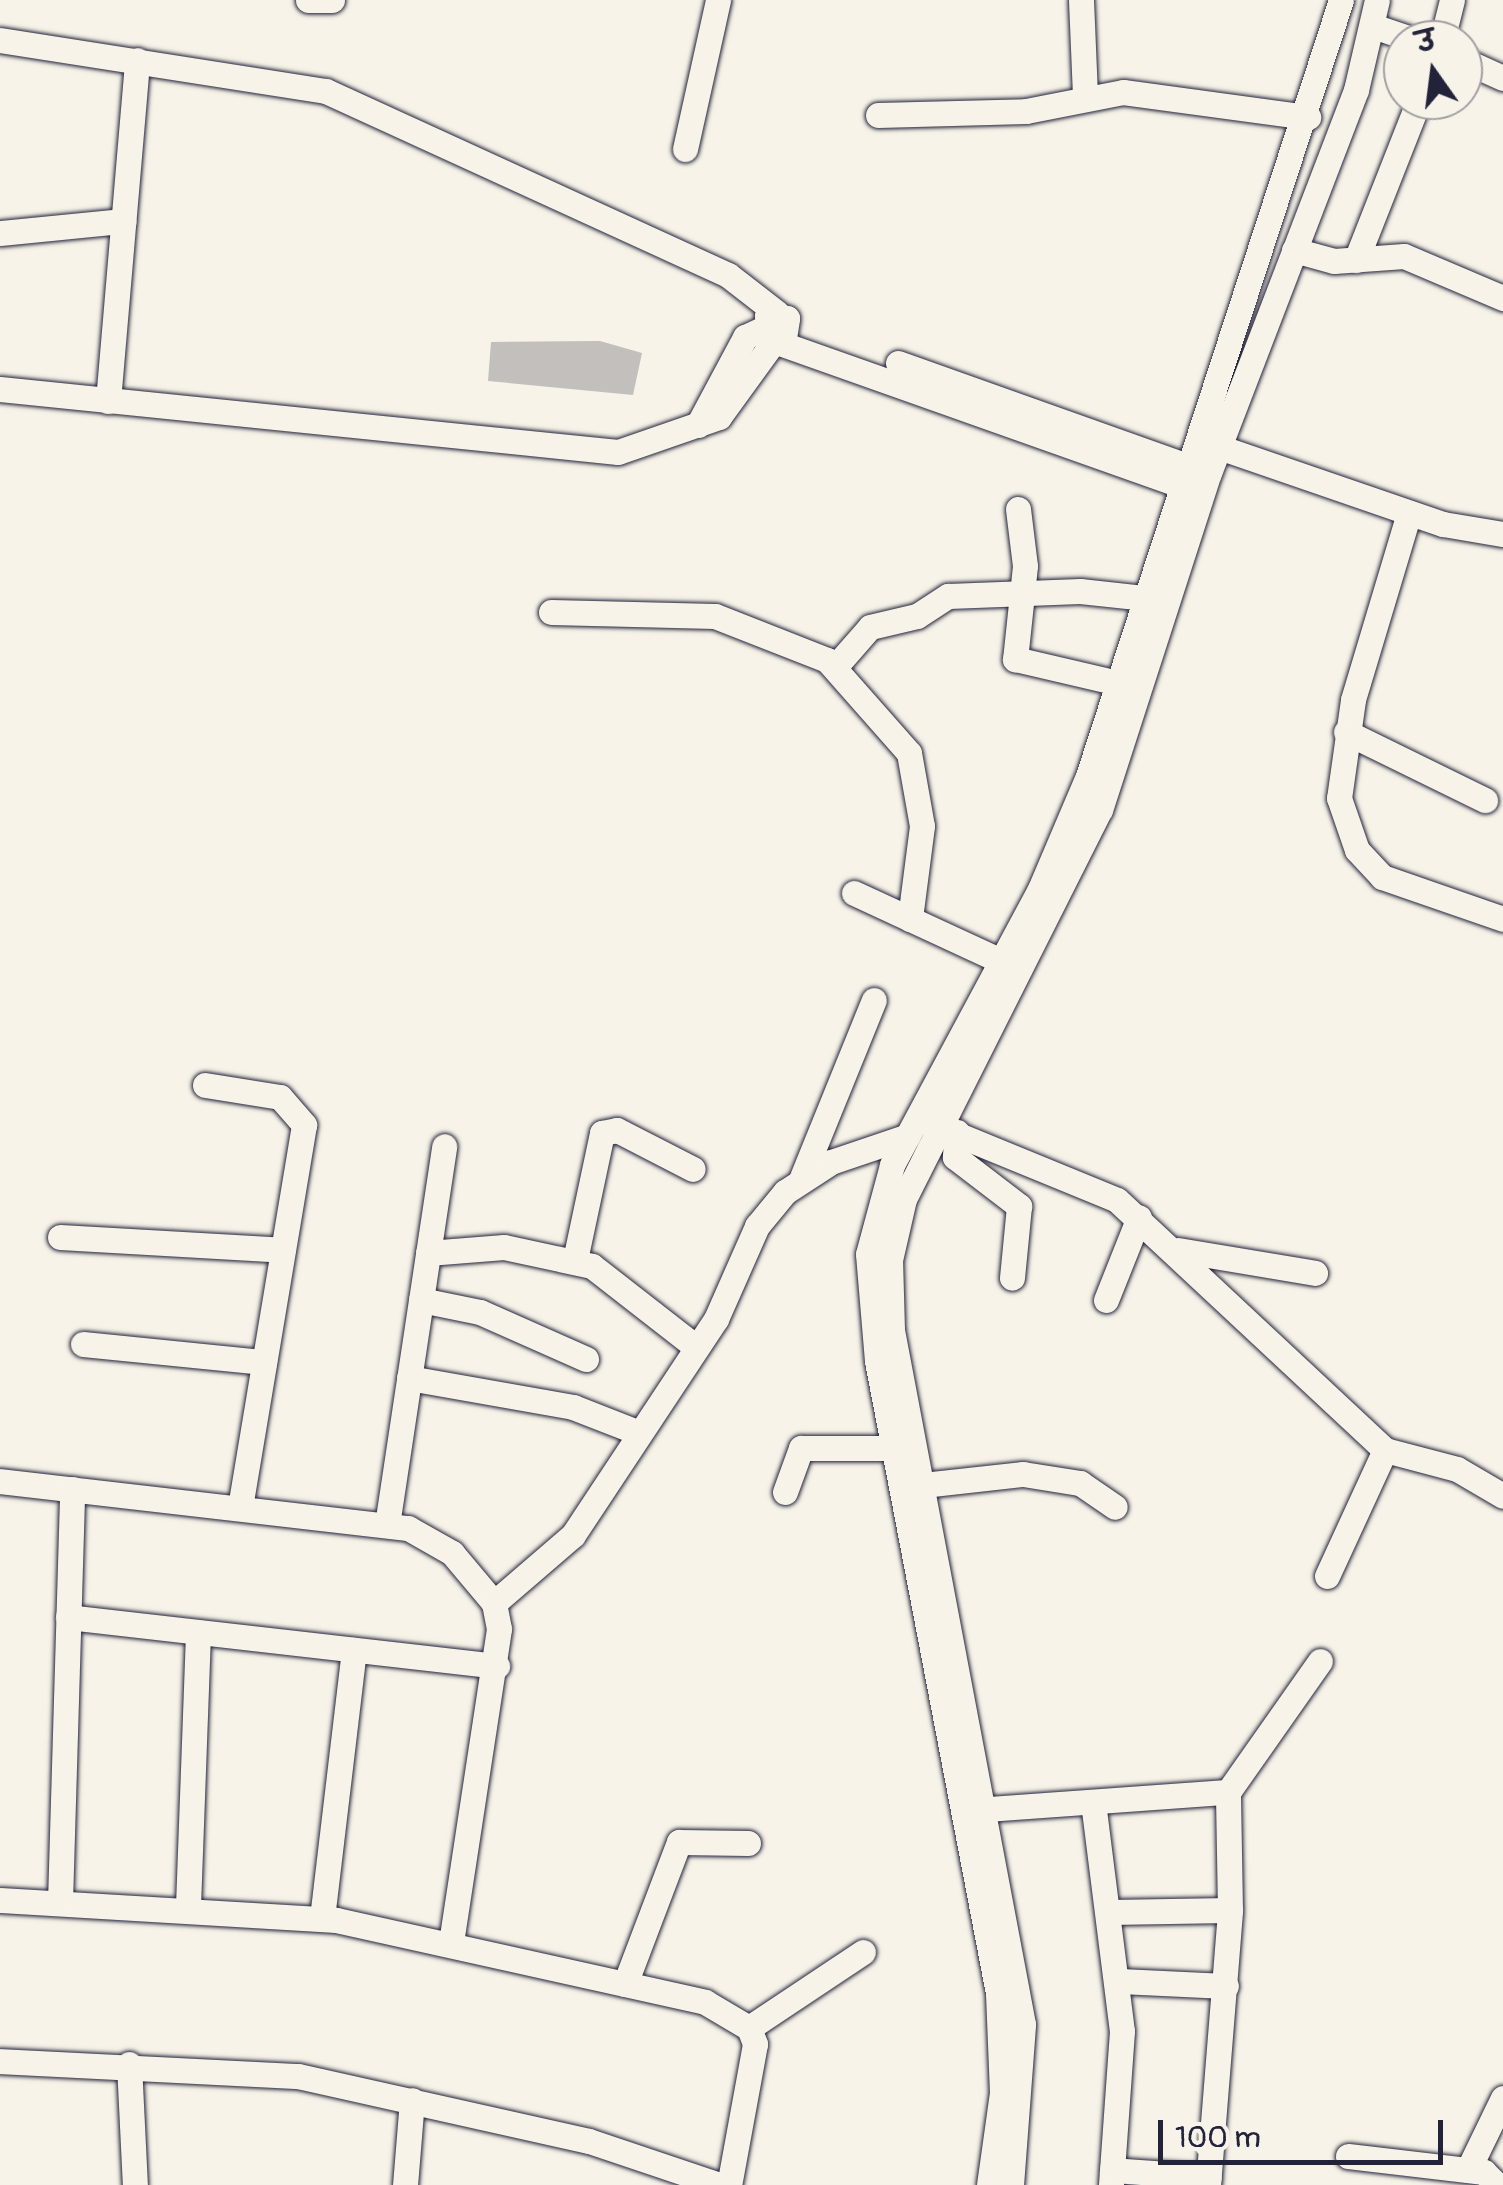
<!DOCTYPE html>
<meta charset="utf-8">
<style>
body{margin:0}
#map{position:relative;width:1503px;height:2185px;overflow:hidden;background:#f7f3e8;font-family:Pangolin,"Playpen Sans Deva",sans-serif}
div>[style]{position:absolute}
.building>*{inset:0;background:#c2bfbd}
.roads{filter:drop-shadow(0 0 2px #22223b) drop-shadow(0 0 2px #22223b)}
.minor>*{height:25px;margin:-12.5px;padding:0 12.5px;transform-origin:12.5px;border-radius:12.5px;background:#f7f3e8}
span{translate:-50% -50%;white-space:nowrap;text-align:center;line-height:1.15;-webkit-text-stroke:8px #f7f3e8;paint-order:stroke}
.north{position:absolute;left:1383px;top:20px;width:100px;height:100px;box-sizing:border-box;background:#f7f3e8;border:2px solid #a29fa3;border-radius:50%;rotate:346deg;font-size:28px;font-weight:700;line-height:40px;text-align:center;color:#22223b}
.north::after{content:'';display:block;margin:auto;width:35px;height:45px;background:#22223b;clip-path:polygon(50% 0,100% 100%,50% 72%,0 100%)}
.scale{position:absolute;left:1158px;top:2120px;width:285px;height:45px;box-sizing:border-box;border:5px solid #22223b;border-top:0;padding-left:12px;font-size:30px;line-height:35px;white-space:nowrap;color:#22223b;-webkit-text-stroke:8px #f7f3e8;paint-order:stroke}
</style>
<div id="map">
<div class="building">
<i style="clip-path:polygon(600px 341px,642px 353px,633px 395px,488px 381px,491px 342px)"></i>
</div>
<div class="roads">
<div class="minor">
<i style="left:308px;top:0;width:24px"></i>
<i style="left:1081px;top:0;width:96px;rotate:87.6deg"></i>
<i style="left:1373px;top:26px;width:43px;rotate:18.9deg"></i>
<i style="left:0;top:40px;width:330px;rotate:8.9deg"></i>
<i style="left:326px;top:91px;width:442px;rotate:24.6deg"></i>
<i style="left:728px;top:275px;width:62px;rotate:37.8deg"></i>
<i style="left:1442px;top:40px;width:41px;rotate:-76deg"></i>
<i style="left:1463px;top:60px;width:44px;rotate:24.2deg"></i>
<i style="left:878px;top:115px;width:148px;rotate:-1.5deg"></i>
<i style="left:1026px;top:111px;width:99px;rotate:-11.1deg"></i>
<i style="left:1123px;top:92px;width:187px;rotate:7.7deg"></i>
<i style="left:685px;top:149px;width:153px;rotate:-77.5deg"></i>
<i style="left:0;top:233px;width:124px;rotate:-5.6deg"></i>
<i style="left:1294px;top:250px;width:41px;rotate:15.4deg"></i>
<i style="left:1334px;top:261px;width:70px;rotate:-4.1deg"></i>
<i style="left:1404px;top:256px;width:108px;rotate:23deg"></i>
<i style="left:1356px;top:260px;width:172px;rotate:-68.5deg"></i>
<i style="left:784px;top:338px;width:20px;rotate:-81deg"></i>
<i style="left:787px;top:318px;width:20px;rotate:-174deg"></i>
<i style="left:767px;top:316px;width:24px;rotate:81deg"></i>
<i style="left:771px;top:340px;width:449px;rotate:19.5deg"></i>
<i style="left:898px;top:363px;width:319px;rotate:19.6deg"></i>
<i style="left:0;top:389px;width:621px;rotate:5.82deg"></i>
<i style="left:618px;top:452px;width:107px;rotate:-19.1deg"></i>
<i style="left:719px;top:417px;width:94px;rotate:-54.1deg"></i>
<i style="left:108px;top:401px;width:342px;rotate:-85.1deg"></i>
<i style="left:698px;top:425px;width:100px;rotate:-61.9deg"></i>
<i style="left:745px;top:337px;width:19px;rotate:-25deg"></i>
<i style="left:1219px;top:447px;width:237px;rotate:19deg"></i>
<i style="left:1443px;top:524px;width:61px;rotate:9.5deg"></i>
<i style="left:1018px;top:509px;width:57px;rotate:83deg"></i>
<i style="left:1025px;top:566px;width:94px;rotate:96.1deg"></i>
<i style="left:1015px;top:659px;width:106px;rotate:13.1deg"></i>
<i style="left:1409px;top:513px;width:195px;rotate:106.7deg"></i>
<i style="left:1353px;top:700px;width:99px;rotate:98.1deg"></i>
<i style="left:1339px;top:798px;width:55px;rotate:70.9deg"></i>
<i style="left:1357px;top:850px;width:37px;rotate:47deg"></i>
<i style="left:1382px;top:877px;width:128px;rotate:19.1deg"></i>
<i style="left:551px;top:612px;width:164px;rotate:1.4deg"></i>
<i style="left:715px;top:616px;width:120px;rotate:21.4deg"></i>
<i style="left:827px;top:660px;width:124px;rotate:48.6deg"></i>
<i style="left:909px;top:753px;width:74px;rotate:79.9deg"></i>
<i style="left:922px;top:826px;width:94px;rotate:97.4deg"></i>
<i style="left:835px;top:667px;width:53px;rotate:-48.8deg"></i>
<i style="left:870px;top:627px;width:48px;rotate:-13.2deg"></i>
<i style="left:917px;top:616px;width:37px;rotate:-33deg"></i>
<i style="left:948px;top:596px;width:132px;rotate:-2.2deg"></i>
<i style="left:1080px;top:591px;width:64px;rotate:6.2deg"></i>
<i style="left:1346px;top:732px;width:155px;rotate:26.1deg"></i>
<i style="left:854px;top:893px;width:164px;rotate:24.8deg"></i>
<i style="left:205px;top:1085px;width:76px;rotate:9.1deg"></i>
<i style="left:280px;top:1097px;width:37px;rotate:49deg"></i>
<i style="left:304px;top:1125px;width:388px;rotate:99.5deg"></i>
<i style="left:927px;top:1122px;width:205px;rotate:22.3deg"></i>
<i style="left:1117px;top:1200px;width:367px;rotate:43deg"></i>
<i style="left:1385px;top:1450px;width:74px;rotate:14.8deg"></i>
<i style="left:1457px;top:1469px;width:53px;rotate:30.4deg"></i>
<i style="left:957px;top:1132px;width:25px;rotate:95deg"></i>
<i style="left:955px;top:1157px;width:81px;rotate:37.4deg"></i>
<i style="left:1019px;top:1206px;width:72px;rotate:95.6deg"></i>
<i style="left:802px;top:1177px;width:191px;rotate:-67.9deg"></i>
<i style="left:60px;top:1237px;width:223px;rotate:3.3deg"></i>
<i style="left:1178px;top:1250px;width:139px;rotate:9.5deg"></i>
<i style="left:428px;top:1253px;width:76px;rotate:-4.5deg"></i>
<i style="left:504px;top:1247px;width:90px;rotate:12.2deg"></i>
<i style="left:592px;top:1266px;width:132px;rotate:37.9deg"></i>
<i style="left:575px;top:1260px;width:130px;rotate:-78deg"></i>
<i style="left:602px;top:1133px;width:15px;rotate:-11deg"></i>
<i style="left:617px;top:1130px;width:85px;rotate:27.2deg"></i>
<i style="left:421px;top:1300px;width:60px;rotate:11.5deg"></i>
<i style="left:480px;top:1312px;width:116px;rotate:23.9deg"></i>
<i style="left:1106px;top:1300px;width:89px;rotate:-68.3deg"></i>
<i style="left:83px;top:1344px;width:182px;rotate:5.7deg"></i>
<i style="left:409px;top:1378px;width:167px;rotate:10deg"></i>
<i style="left:573px;top:1407px;width:69px;rotate:21.3deg"></i>
<i style="left:0;top:1481px;width:411px;rotate:6.6deg"></i>
<i style="left:408px;top:1528px;width:51px;rotate:29.6deg"></i>
<i style="left:452px;top:1553px;width:65px;rotate:50deg"></i>
<i style="left:494px;top:1603px;width:26px;rotate:79deg"></i>
<i style="left:499px;top:1629px;width:319px;rotate:98.7deg"></i>
<i style="left:923px;top:1485px;width:101px;rotate:-6.3deg"></i>
<i style="left:1023px;top:1474px;width:58px;rotate:9deg"></i>
<i style="left:1080px;top:1483px;width:42px;rotate:34.4deg"></i>
<i style="left:785px;top:1492px;width:47px;rotate:-70deg"></i>
<i style="left:801px;top:1448px;width:93px"></i>
<i style="left:387px;top:1525px;width:383px;rotate:-81.4deg"></i>
<i style="left:1327px;top:1576px;width:139px;rotate:-65.3deg"></i>
<i style="left:494px;top:1603px;width:104px;rotate:-40.7deg"></i>
<i style="left:573px;top:1535px;width:259px;rotate:-56.5deg"></i>
<i style="left:716px;top:1319px;width:102px;rotate:-66.2deg"></i>
<i style="left:757px;top:1226px;width:44px;rotate:-50.5deg"></i>
<i style="left:785px;top:1192px;width:55px;rotate:-33.1deg"></i>
<i style="left:831px;top:1162px;width:81px;rotate:-18.7deg"></i>
<i style="left:68px;top:1617px;width:432px;rotate:6.5deg"></i>
<i style="left:1093px;top:1802px;width:231px;rotate:82.8deg"></i>
<i style="left:1122px;top:2031px;width:154px;rotate:94.1deg"></i>
<i style="left:974px;top:1810px;width:255px;rotate:-4.1deg"></i>
<i style="left:1228px;top:1792px;width:160px;rotate:-54.9deg"></i>
<i style="left:0;top:1900px;width:337px;rotate:3.4deg"></i>
<i style="left:336px;top:1920px;width:378px;rotate:12.5deg"></i>
<i style="left:705px;top:2002px;width:51px;rotate:30.6deg"></i>
<i style="left:749px;top:2028px;width:17px;rotate:69deg"></i>
<i style="left:755px;top:2044px;width:143px;rotate:100.4deg"></i>
<i style="left:60px;top:1902px;width:413px;rotate:-88.3deg"></i>
<i style="left:188px;top:1906px;width:274px;rotate:-87.9deg"></i>
<i style="left:1109px;top:1912px;width:121px;rotate:-0.9deg"></i>
<i style="left:322px;top:1918px;width:270px;rotate:-83.2deg"></i>
<i style="left:1120px;top:1981px;width:106px;rotate:2.7deg"></i>
<i style="left:625px;top:1984px;width:152px;rotate:-69.2deg"></i>
<i style="left:679px;top:1842px;width:69px;rotate:0.8deg"></i>
<i style="left:749px;top:2028px;width:137px;rotate:-33.7deg"></i>
<i style="left:0;top:2061px;width:298px;rotate:2.9deg"></i>
<i style="left:298px;top:2076px;width:298px;rotate:12.6deg"></i>
<i style="left:589px;top:2141px;width:138px;rotate:18.6deg"></i>
<i style="left:129px;top:2064px;width:121px;rotate:87.2deg"></i>
<i style="left:1348px;top:2156px;width:137px;rotate:6.7deg"></i>
<i style="left:1484px;top:2172px;width:18px;rotate:45deg"></i>
<i style="left:1112px;top:2170px;width:97px;rotate:4.1deg"></i>
<i style="left:1468px;top:2170px;width:80px;rotate:-64.1deg"></i>
<i style="left:405px;top:2185px;width:85px;rotate:-85.3deg"></i>
<i style="left:989px;top:2185px;width:93px;rotate:-82deg"></i>
<i style="left:1002px;top:2093px;width:100px;rotate:-92.3deg"></i>
<i style="left:998px;top:1993px;width:643px;rotate:-100.84deg"></i>
<i style="left:877px;top:1361px;width:107px;rotate:-94.8deg"></i>
<i style="left:868px;top:1254px;width:92px;rotate:-74.9deg"></i>
<i style="left:892px;top:1165px;width:313px;rotate:-61.8deg"></i>
<i style="left:1040px;top:889px;width:123px;rotate:-67deg"></i>
<i style="left:1088px;top:776px;width:816px;rotate:-71.94deg"></i>
<i style="left:1011px;top:2185px;width:161px;rotate:-85.7deg"></i>
<i style="left:1023px;top:2024px;width:706px;rotate:-100.69deg"></i>
<i style="left:892px;top:1330px;width:70px;rotate:-91.6deg"></i>
<i style="left:890px;top:1260px;width:63px;rotate:-77.1deg"></i>
<i style="left:904px;top:1199px;width:436px;rotate:-63.3deg"></i>
<i style="left:1100px;top:810px;width:354px;rotate:-72.1deg"></i>
<i style="left:1209px;top:473px;width:410px;rotate:-69deg"></i>
<i style="left:1356px;top:90px;width:92px;rotate:-76.9deg"></i>
<i style="left:1208px;top:2185px;width:276px;rotate:-85.4deg"></i>
<i style="left:1230px;top:1910px;width:118px;rotate:-91deg"></i>
</div>
</div>
<div class="north">उ</div>
<div class="scale">100 m</div>
</div>
